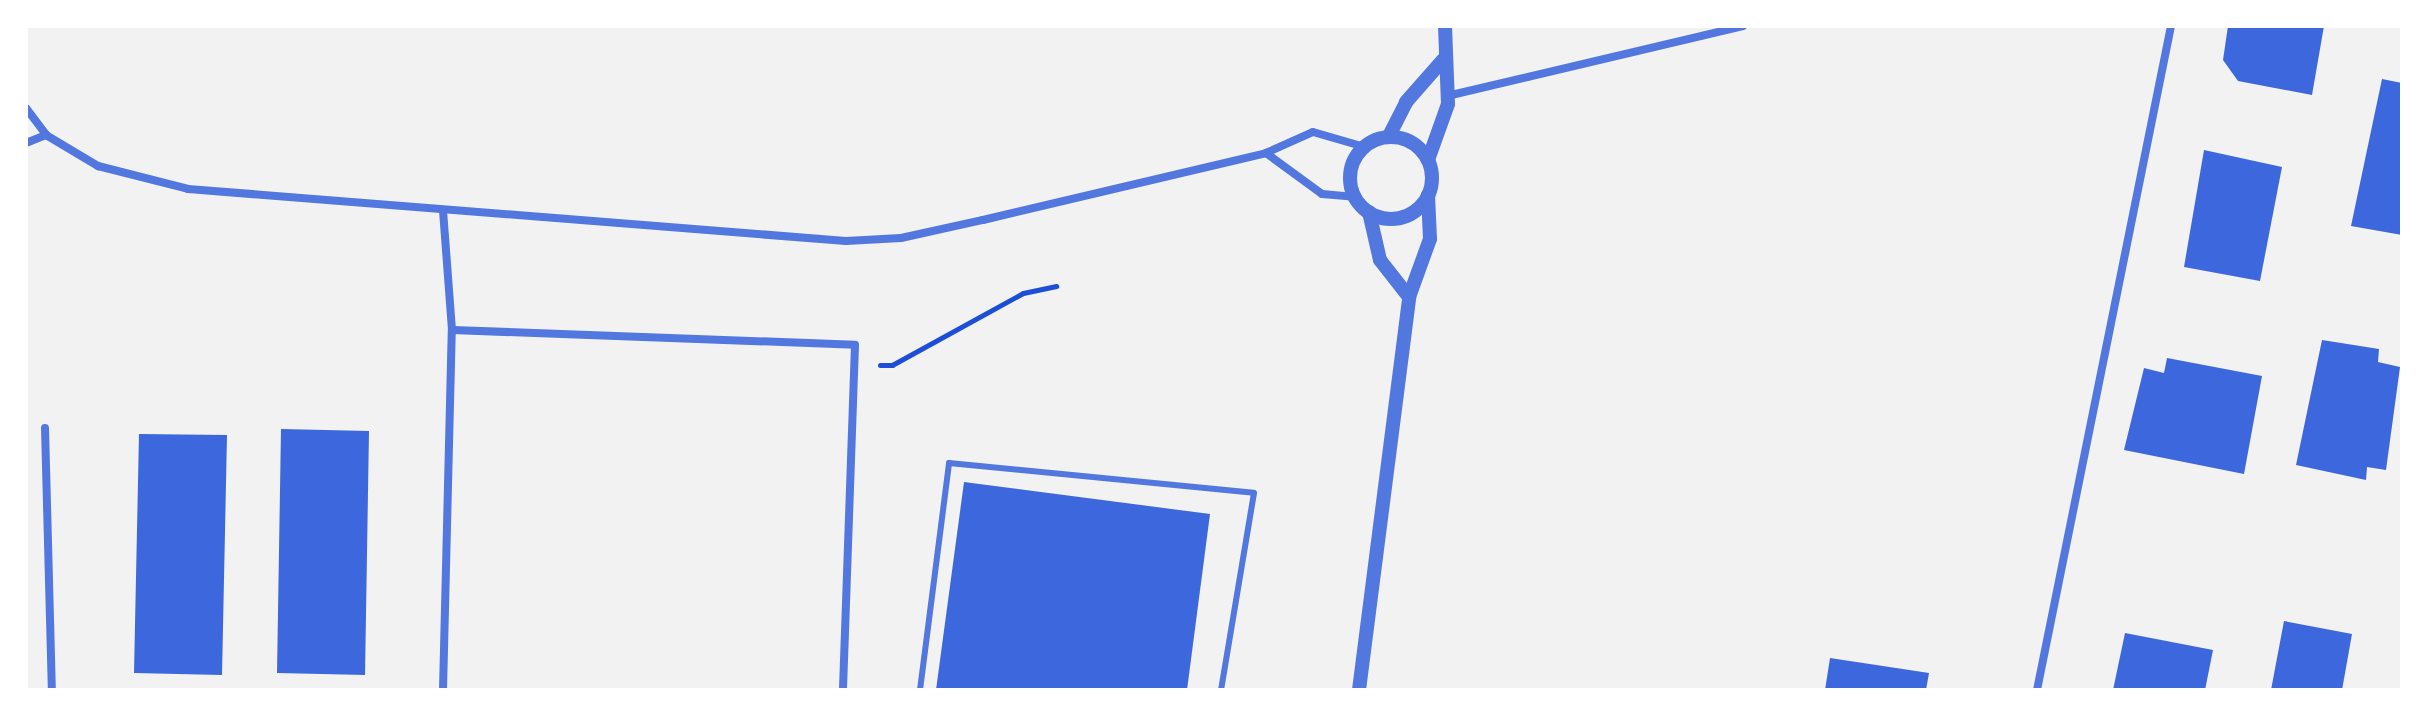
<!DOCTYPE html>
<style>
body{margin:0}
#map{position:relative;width:2428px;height:716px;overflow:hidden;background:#f2f2f2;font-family:Arial,sans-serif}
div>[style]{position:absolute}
.building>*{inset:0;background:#3d67dc}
.path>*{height:5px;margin:-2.5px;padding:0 2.5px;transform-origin:2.5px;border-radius:2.5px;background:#1d4ed8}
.service>*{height:6px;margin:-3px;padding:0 3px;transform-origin:3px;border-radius:3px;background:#5277de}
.minor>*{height:8px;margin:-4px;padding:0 4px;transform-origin:4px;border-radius:4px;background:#5277de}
.tertiary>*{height:14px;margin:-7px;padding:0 7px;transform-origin:7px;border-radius:7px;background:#5277de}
.tertiary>.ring{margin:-7px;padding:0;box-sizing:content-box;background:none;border:14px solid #5277de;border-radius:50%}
span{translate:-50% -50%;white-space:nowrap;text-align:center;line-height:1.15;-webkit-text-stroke:6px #fff;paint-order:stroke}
.frame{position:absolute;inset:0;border:28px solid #fff;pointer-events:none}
</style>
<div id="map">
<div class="building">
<i style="clip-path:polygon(2228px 26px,2324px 26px,2312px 95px,2238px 81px,2223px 60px)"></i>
<i style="clip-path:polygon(2382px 79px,2402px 83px,2402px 235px,2351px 226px)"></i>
<i style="clip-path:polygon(2204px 150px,2282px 167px,2260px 281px,2184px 267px)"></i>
<i style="clip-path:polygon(2322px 340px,2379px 349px,2378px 362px,2400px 367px,2386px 470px,2367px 467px,2366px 480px,2296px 465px)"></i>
<i style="clip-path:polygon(2167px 358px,2262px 376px,2244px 474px,2124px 450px,2144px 368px,2164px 373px)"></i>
<i style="clip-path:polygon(281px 429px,369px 431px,365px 675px,277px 673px)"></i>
<i style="clip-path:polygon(139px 434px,227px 435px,222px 675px,134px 673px)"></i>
<i style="clip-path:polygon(964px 482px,1210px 514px,1187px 690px,936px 690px)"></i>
<i style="clip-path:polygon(2284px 621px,2352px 634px,2342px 690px,2271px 690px)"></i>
<i style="clip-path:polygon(2125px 633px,2213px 650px,2205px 690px,2113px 690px)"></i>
<i style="clip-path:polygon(1830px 658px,1929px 673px,1926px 690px,1825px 690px)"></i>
</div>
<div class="path">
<i style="left:880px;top:365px;width:12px"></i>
<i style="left:892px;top:365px;width:149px;rotate:-28.8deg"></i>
<i style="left:1023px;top:293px;width:34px;rotate:-12deg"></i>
</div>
<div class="service">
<i style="left:920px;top:690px;width:229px;rotate:-82.7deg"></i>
<i style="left:949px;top:463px;width:306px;rotate:5.6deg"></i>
<i style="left:1254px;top:493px;width:200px;rotate:99.5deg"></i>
</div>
<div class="minor">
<i style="left:1447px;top:96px;width:304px;rotate:-13.3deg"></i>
<i style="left:26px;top:108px;width:34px;rotate:53deg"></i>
<i style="left:46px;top:135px;width:61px;rotate:30.8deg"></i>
<i style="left:98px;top:166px;width:93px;rotate:14.3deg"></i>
<i style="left:188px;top:189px;width:660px;rotate:4.52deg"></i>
<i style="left:846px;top:241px;width:55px;rotate:-3.1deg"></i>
<i style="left:901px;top:238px;width:84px;rotate:-12.4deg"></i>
<i style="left:983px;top:220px;width:291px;rotate:-13.3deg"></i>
<i style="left:1266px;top:153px;width:51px;rotate:-24.1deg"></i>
<i style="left:1313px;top:132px;width:54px;rotate:16.1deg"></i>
<i style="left:26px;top:143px;width:22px;rotate:-22deg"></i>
<i style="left:1266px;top:153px;width:69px;rotate:36.2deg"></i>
<i style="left:1322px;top:194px;width:33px;rotate:5deg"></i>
<i style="left:452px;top:330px;width:403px;rotate:2.1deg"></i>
<i style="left:855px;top:345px;width:345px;rotate:92deg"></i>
<i style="left:45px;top:428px;width:262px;rotate:88.5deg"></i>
<i style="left:443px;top:690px;width:360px;rotate:-88.6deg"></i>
<i style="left:452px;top:330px;width:119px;rotate:-94.3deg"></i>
<i style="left:2037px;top:690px;width:677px;rotate:-78.59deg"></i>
</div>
<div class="tertiary">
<i style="left:1389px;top:136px;width:38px;rotate:-63deg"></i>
<i style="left:1406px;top:102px;width:56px;rotate:-48.6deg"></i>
<i class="ring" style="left:1350px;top:137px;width:68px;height:68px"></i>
<i style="left:1428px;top:160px;width:59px;rotate:-70.3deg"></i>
<i style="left:1448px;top:104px;width:78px;rotate:-92.2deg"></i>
<i style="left:1369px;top:212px;width:49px;rotate:77.1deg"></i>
<i style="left:1380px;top:260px;width:47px;rotate:51.9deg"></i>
<i style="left:1359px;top:690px;width:396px;rotate:-82.7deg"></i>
<i style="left:1409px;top:297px;width:62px;rotate:-70.1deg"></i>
<i style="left:1430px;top:239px;width:44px;rotate:-92.6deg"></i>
</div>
<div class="frame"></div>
</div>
